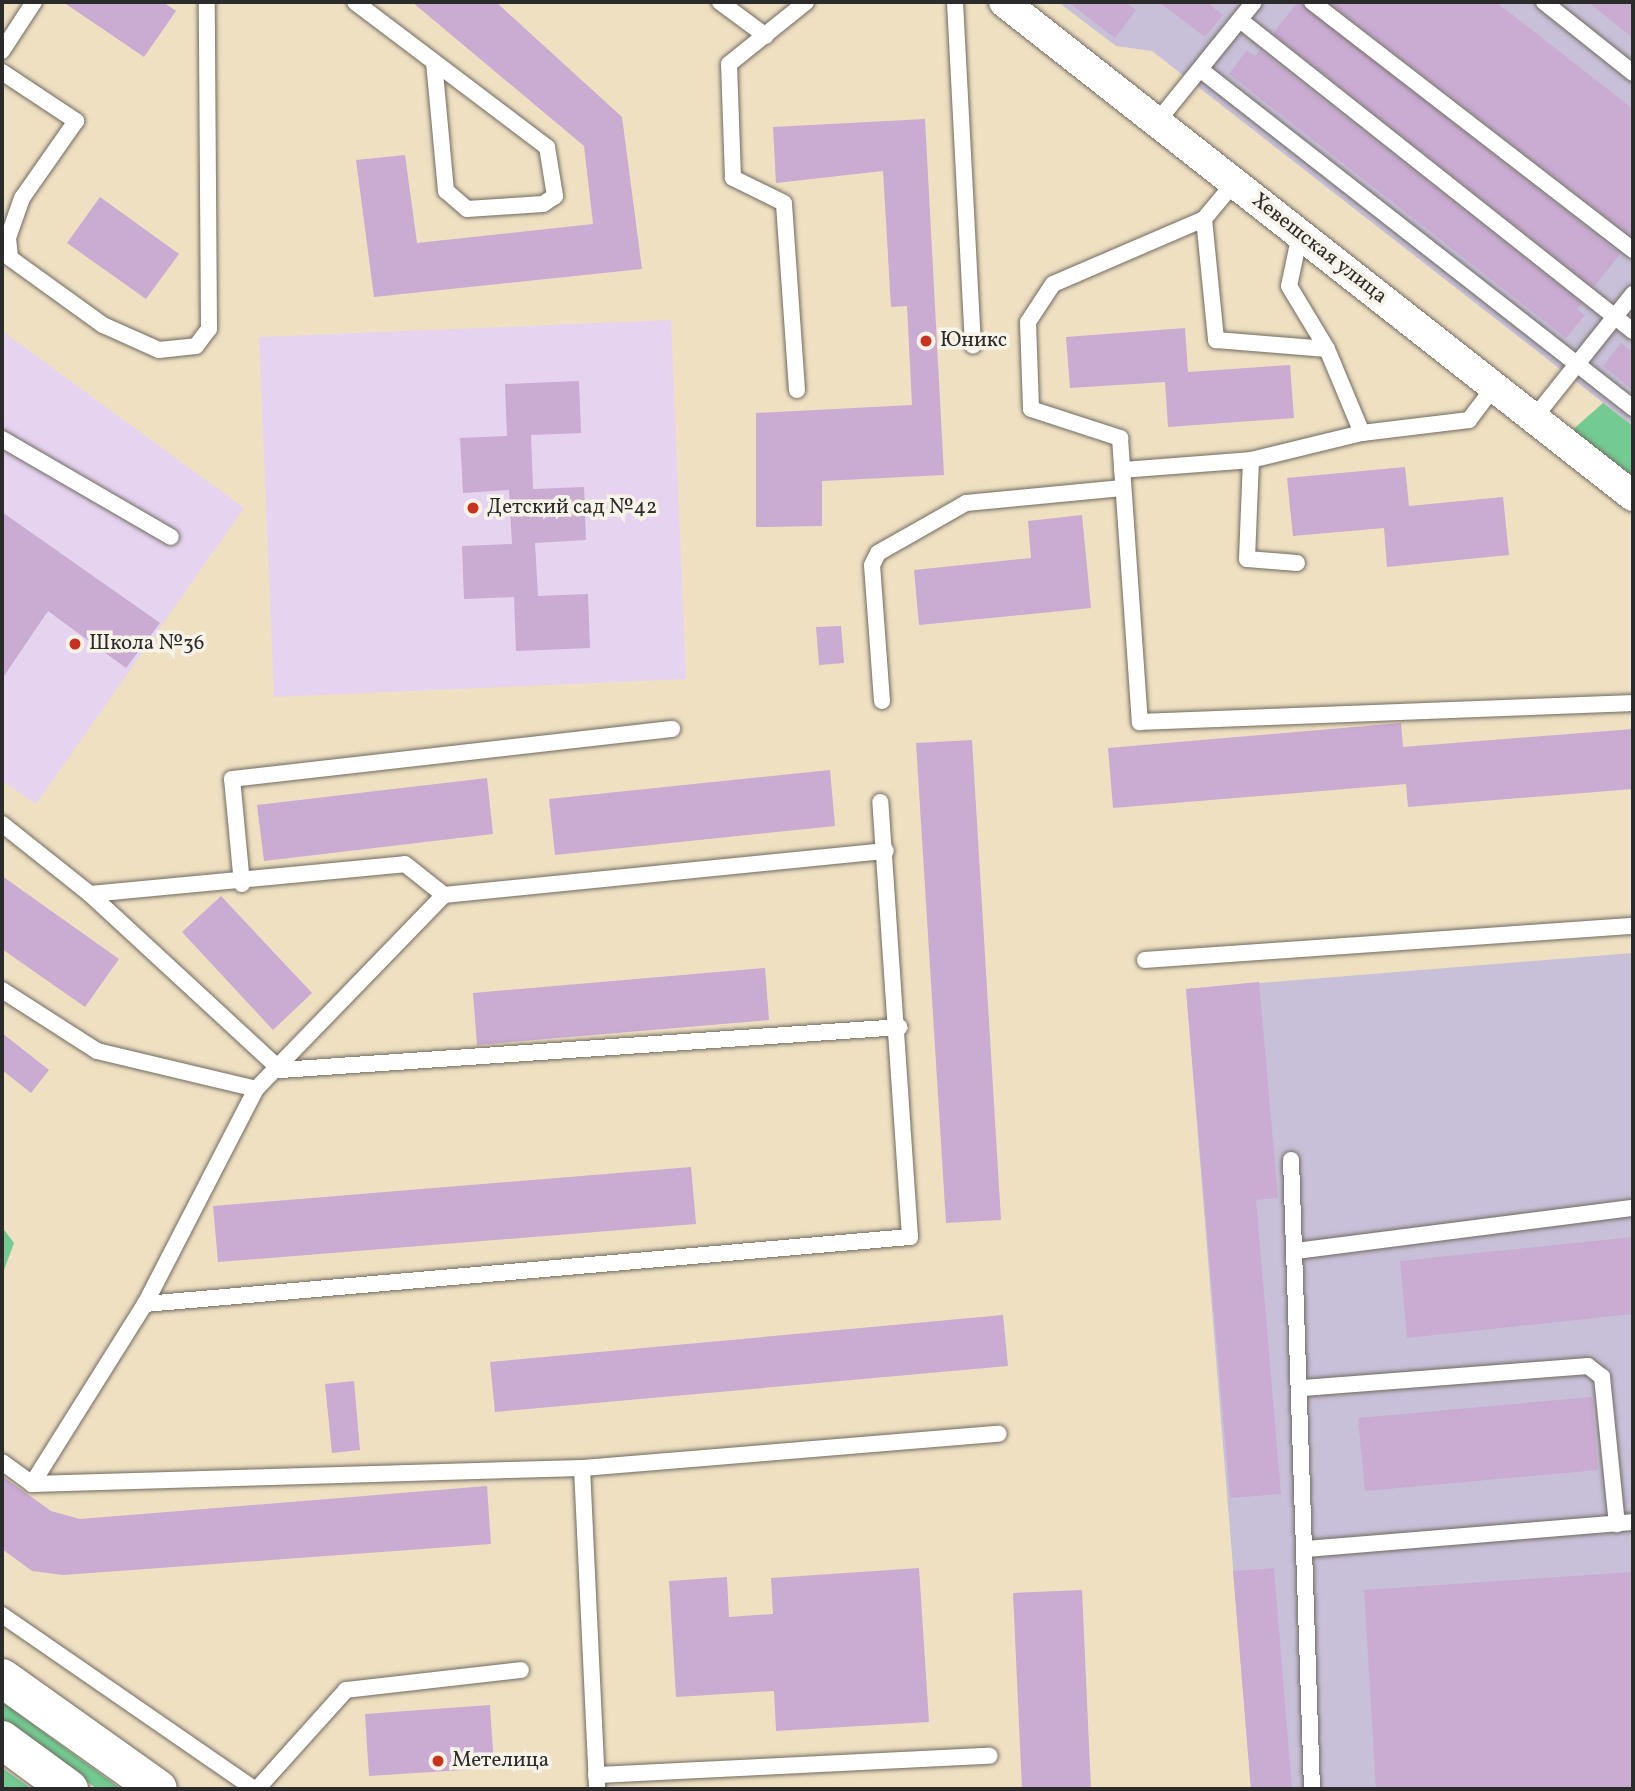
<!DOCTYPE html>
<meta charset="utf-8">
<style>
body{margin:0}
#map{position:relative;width:1635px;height:1791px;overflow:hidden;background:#efe0c2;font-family:Vollkorn,serif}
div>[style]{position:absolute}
.built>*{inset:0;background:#e5d3f0}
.industrial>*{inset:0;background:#c7c0d8}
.green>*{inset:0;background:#73cb91}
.building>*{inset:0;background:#caabd2}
.roads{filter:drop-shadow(0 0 2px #706a60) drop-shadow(0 0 2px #706a60)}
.lane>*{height:16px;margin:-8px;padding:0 8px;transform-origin:8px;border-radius:8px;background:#fff}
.street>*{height:30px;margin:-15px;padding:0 15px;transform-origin:15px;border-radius:15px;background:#fff}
.primary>*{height:38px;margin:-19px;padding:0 19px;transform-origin:19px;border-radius:19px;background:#fff}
.dots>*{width:19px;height:19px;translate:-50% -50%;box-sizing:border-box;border:4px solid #f7f3e8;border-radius:50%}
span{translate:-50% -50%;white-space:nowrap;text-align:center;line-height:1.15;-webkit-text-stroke:7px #f7f3e8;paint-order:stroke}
.street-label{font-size:21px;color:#2b2b2b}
.poi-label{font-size:21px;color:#2b2b2b}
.left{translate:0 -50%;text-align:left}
.frame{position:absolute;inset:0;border:4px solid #2b2b2b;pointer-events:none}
</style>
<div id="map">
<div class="built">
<i style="clip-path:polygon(671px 320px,686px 679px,274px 697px,259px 337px)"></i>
<i style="clip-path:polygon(2px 331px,244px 508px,36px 804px,2px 781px)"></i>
</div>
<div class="industrial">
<i style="clip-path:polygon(1058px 2px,1633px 2px,1633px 426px,1152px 51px,1116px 46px)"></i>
<i style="clip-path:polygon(1633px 953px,1633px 1789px,1251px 1789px,1186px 989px)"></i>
</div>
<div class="green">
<i style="clip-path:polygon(1603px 403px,1633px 426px,1633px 480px,1570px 432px)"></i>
<i style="clip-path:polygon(2px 1227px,14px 1243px,2px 1275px)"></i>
<i style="clip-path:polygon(2px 1702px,121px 1789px,97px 1789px,2px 1720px)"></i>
<i style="clip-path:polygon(2px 1768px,32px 1789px,2px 1789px)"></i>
</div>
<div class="building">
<i style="clip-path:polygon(63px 2px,163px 2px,176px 11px,144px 57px)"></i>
<i style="clip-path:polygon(412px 2px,496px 2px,622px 117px,642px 269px,374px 297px,356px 160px,405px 155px,417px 243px,593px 224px,584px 146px)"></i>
<i style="clip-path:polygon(1068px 2px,1125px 2px,1136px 10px,1115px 38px)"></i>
<i style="clip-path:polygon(1159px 2px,1206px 2px,1223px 15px,1205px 37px)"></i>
<i style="clip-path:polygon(1298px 2px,1620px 254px,1594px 287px,1273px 33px)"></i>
<i style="clip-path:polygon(1329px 2px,1496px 2px,1633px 109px,1633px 237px)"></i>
<i style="clip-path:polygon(1588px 2px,1633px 2px,1633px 38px)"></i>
<i style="clip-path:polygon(1247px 50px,1255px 56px,1260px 50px,1582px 304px,1577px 309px,1585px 315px,1566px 338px,1229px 74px)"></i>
<i style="clip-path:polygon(925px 119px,944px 475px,822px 481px,822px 526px,756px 527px,756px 413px,912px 405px,907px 306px,891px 307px,883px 171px,776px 183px,773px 127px)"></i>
<i style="clip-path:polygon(100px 197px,179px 254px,146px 299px,67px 243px)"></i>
<i style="clip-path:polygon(1185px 328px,1188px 372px,1290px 365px,1294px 418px,1168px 427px,1165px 382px,1070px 388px,1066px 337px)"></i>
<i style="clip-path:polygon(1621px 343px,1633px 353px,1633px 390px,1603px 366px)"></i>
<i style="clip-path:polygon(579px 381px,581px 433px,531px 435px,533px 489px,584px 487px,586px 540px,535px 543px,538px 596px,588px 594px,590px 648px,516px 651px,514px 597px,464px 599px,462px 546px,512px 544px,509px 490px,463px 493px,460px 438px,507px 436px,505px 384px)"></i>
<i style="clip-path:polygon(1405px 467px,1409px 506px,1503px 497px,1509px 555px,1387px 567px,1384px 528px,1293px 536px,1287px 478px)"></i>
<i style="clip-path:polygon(2px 512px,160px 623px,126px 668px,48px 611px,2px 679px)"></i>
<i style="clip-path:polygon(1082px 515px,1091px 608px,919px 625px,914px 570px,1031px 558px,1028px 521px)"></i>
<i style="clip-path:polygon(841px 626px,844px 663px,819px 665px,816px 627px)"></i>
<i style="clip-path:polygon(1401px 723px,1403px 747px,1633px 729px,1633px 789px,1408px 807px,1406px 784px,1113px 808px,1108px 748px)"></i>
<i style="clip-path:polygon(972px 740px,1001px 1220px,946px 1223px,916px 743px)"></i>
<i style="clip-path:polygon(830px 770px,835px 826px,555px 855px,549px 799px)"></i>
<i style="clip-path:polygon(487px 778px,493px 834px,264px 861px,257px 805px)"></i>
<i style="clip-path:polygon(2px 876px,119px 959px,85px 1007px,2px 949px)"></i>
<i style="clip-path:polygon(221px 896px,312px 993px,273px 1030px,182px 932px)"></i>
<i style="clip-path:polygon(765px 968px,769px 1020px,477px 1045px,473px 993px)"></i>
<i style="clip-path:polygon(1259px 982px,1278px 1198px,1256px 1200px,1281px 1494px,1230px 1498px,1186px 989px)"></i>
<i style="clip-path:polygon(2px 1033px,49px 1070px,31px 1093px,2px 1070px)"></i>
<i style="clip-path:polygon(691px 1167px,696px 1224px,218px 1262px,213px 1206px)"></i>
<i style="clip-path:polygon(1633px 1237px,1633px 1314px,1407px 1338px,1400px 1261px)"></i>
<i style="clip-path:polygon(1003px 1315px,1008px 1366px,495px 1412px,490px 1362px)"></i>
<i style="clip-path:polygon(354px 1381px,360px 1450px,332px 1453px,325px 1384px)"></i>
<i style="clip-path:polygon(1592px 1397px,1598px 1470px,1365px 1491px,1358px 1418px)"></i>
<i style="clip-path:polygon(2px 1476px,51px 1511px,80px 1519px,487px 1486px,491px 1544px,63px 1575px,32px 1571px,2px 1549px)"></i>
<i style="clip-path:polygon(919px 1568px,929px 1722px,776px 1731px,774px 1691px,676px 1697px,669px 1581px,727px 1577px,729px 1617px,773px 1614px,771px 1578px)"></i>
<i style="clip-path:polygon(1274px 1568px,1292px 1789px,1251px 1789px,1233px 1571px)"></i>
<i style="clip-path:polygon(1633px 1572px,1633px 1789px,1376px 1789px,1364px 1590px)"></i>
<i style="clip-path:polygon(1082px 1590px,1091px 1789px,1022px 1789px,1013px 1593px)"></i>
<i style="clip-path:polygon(490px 1705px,494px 1768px,369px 1776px,365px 1714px)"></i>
</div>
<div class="roads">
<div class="lane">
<i style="left:355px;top:2px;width:241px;rotate:37.1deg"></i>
<i style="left:547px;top:147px;width:50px;rotate:80.7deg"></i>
<i style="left:555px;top:196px;width:14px;rotate:146deg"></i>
<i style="left:543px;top:204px;width:76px;rotate:176.2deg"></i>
<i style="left:467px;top:209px;width:28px;rotate:-139deg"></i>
<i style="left:446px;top:191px;width:130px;rotate:-95.3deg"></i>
<i style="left:720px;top:2px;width:57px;rotate:36.5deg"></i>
<i style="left:955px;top:2px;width:344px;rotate:87deg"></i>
<i style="left:1312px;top:2px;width:406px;rotate:37.7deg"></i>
<i style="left:1544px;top:2px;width:114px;rotate:38.6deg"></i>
<i style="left:1240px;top:20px;width:501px;rotate:38.36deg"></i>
<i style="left:2px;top:51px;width:59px;rotate:-56.9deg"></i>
<i style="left:1201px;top:70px;width:549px;rotate:38.04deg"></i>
<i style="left:2px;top:72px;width:89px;rotate:33.5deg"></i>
<i style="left:76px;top:121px;width:94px;rotate:125deg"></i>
<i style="left:22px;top:198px;width:42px;rotate:109.3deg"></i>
<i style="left:8px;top:238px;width:20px;rotate:84deg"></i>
<i style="left:10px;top:258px;width:115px;rotate:35.8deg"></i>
<i style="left:103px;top:325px;width:61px;rotate:24.1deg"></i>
<i style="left:159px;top:350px;width:37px;rotate:-6deg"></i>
<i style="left:196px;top:346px;width:21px;rotate:-53deg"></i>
<i style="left:209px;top:329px;width:327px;rotate:-90.4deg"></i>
<i style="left:1157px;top:122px;width:154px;rotate:-51.1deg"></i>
<i style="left:1234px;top:183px;width:47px;rotate:129.8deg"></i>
<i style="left:1204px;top:219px;width:164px;rotate:156.7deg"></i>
<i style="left:1053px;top:284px;width:45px;rotate:123.3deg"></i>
<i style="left:1028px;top:322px;width:87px;rotate:88deg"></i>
<i style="left:1031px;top:409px;width:94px;rotate:18deg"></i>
<i style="left:1120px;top:438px;width:285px;rotate:86deg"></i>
<i style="left:1140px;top:722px;width:493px;rotate:-2.2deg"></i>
<i style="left:1204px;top:219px;width:122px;rotate:84.3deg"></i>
<i style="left:1216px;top:340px;width:111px;rotate:4.6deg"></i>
<i style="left:1300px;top:234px;width:53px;rotate:101.9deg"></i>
<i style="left:1289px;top:286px;width:74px;rotate:58.9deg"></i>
<i style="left:1327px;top:349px;width:91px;rotate:67.4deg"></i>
<i style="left:1362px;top:433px;width:108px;rotate:-6.9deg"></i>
<i style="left:1469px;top:420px;width:41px;rotate:-52.9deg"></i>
<i style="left:797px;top:390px;width:187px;rotate:-94deg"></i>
<i style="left:784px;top:203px;width:57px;rotate:-153.9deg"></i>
<i style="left:733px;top:178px;width:114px;rotate:-92deg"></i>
<i style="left:729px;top:64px;width:99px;rotate:-38.8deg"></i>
<i style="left:1534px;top:418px;width:159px;rotate:-51.4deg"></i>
<i style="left:2px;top:439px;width:195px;rotate:30.1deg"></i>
<i style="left:1122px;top:470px;width:129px;rotate:-4.4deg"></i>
<i style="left:1297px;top:563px;width:50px;rotate:-175.4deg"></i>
<i style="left:1247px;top:559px;width:99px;rotate:-87.7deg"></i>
<i style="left:1251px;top:460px;width:114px;rotate:-13.7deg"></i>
<i style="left:882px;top:701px;width:136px;rotate:-94.2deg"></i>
<i style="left:872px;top:565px;width:13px;rotate:-63deg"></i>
<i style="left:878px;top:553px;width:101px;rotate:-29.6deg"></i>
<i style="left:966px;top:503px;width:157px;rotate:-5.5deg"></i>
<i style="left:2px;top:824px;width:112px;rotate:38.5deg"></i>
<i style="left:90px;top:894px;width:316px;rotate:-5.4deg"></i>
<i style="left:405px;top:864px;width:50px;rotate:38.5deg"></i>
<i style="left:242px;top:884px;width:105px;rotate:-95.4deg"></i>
<i style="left:232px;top:779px;width:443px;rotate:-6.5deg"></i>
<i style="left:90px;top:894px;width:260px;rotate:42.7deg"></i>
<i style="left:281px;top:1070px;width:620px;rotate:-3.97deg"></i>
<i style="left:1145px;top:960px;width:489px;rotate:-4deg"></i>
<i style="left:2px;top:990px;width:113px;rotate:32.7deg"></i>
<i style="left:97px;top:1051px;width:163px;rotate:13.4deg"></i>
<i style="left:1291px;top:1160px;width:629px;rotate:88.09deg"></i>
<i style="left:1296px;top:1251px;width:340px;rotate:-7.3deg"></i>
<i style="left:145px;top:1304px;width:768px;rotate:-5.01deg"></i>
<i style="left:910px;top:1237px;width:436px;rotate:-93.9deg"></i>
<i style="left:1303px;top:1388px;width:286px;rotate:-4.4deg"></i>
<i style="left:1588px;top:1366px;width:18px;rotate:38deg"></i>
<i style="left:1602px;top:1377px;width:148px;rotate:84.2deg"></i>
<i style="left:2px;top:1462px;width:37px;rotate:36deg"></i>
<i style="left:32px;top:1484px;width:550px;rotate:-1.67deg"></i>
<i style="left:582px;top:1468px;width:418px;rotate:-4.7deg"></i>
<i style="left:582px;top:1468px;width:321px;rotate:87.3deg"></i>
<i style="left:32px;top:1484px;width:213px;rotate:-57.9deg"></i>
<i style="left:145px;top:1304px;width:242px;rotate:-62.7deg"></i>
<i style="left:256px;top:1089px;width:270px;rotate:-45.9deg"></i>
<i style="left:444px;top:895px;width:444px;rotate:-5.7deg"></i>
<i style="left:1305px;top:1549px;width:329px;rotate:-4.7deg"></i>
<i style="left:2px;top:1615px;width:306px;rotate:34.6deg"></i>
<i style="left:596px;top:1775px;width:394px;rotate:-2.8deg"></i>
<i style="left:257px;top:1789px;width:133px;rotate:-48deg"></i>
<i style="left:346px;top:1690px;width:176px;rotate:-6.5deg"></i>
</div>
<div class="street">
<i style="left:1004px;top:2px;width:800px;rotate:38.15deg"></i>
</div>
<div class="primary">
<i style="left:2px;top:1678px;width:191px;rotate:35.4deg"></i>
<i style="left:2px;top:1740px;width:83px;rotate:36.2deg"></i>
</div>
</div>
<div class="dots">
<i style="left:926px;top:341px;background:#c8321e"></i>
<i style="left:473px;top:508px;background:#c8321e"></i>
<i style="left:75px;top:644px;background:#c8321e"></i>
<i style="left:438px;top:1761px;background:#c8321e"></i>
</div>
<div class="street-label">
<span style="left:1319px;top:249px;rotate:38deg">Хевешская улица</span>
</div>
<div class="poi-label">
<span class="left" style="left:940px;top:341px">Юникс</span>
<span class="left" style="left:487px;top:508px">Детский сад №42</span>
<span class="left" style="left:89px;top:644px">Школа №36</span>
<span class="left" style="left:452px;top:1761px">Метелица</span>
</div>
<div class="frame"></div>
</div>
